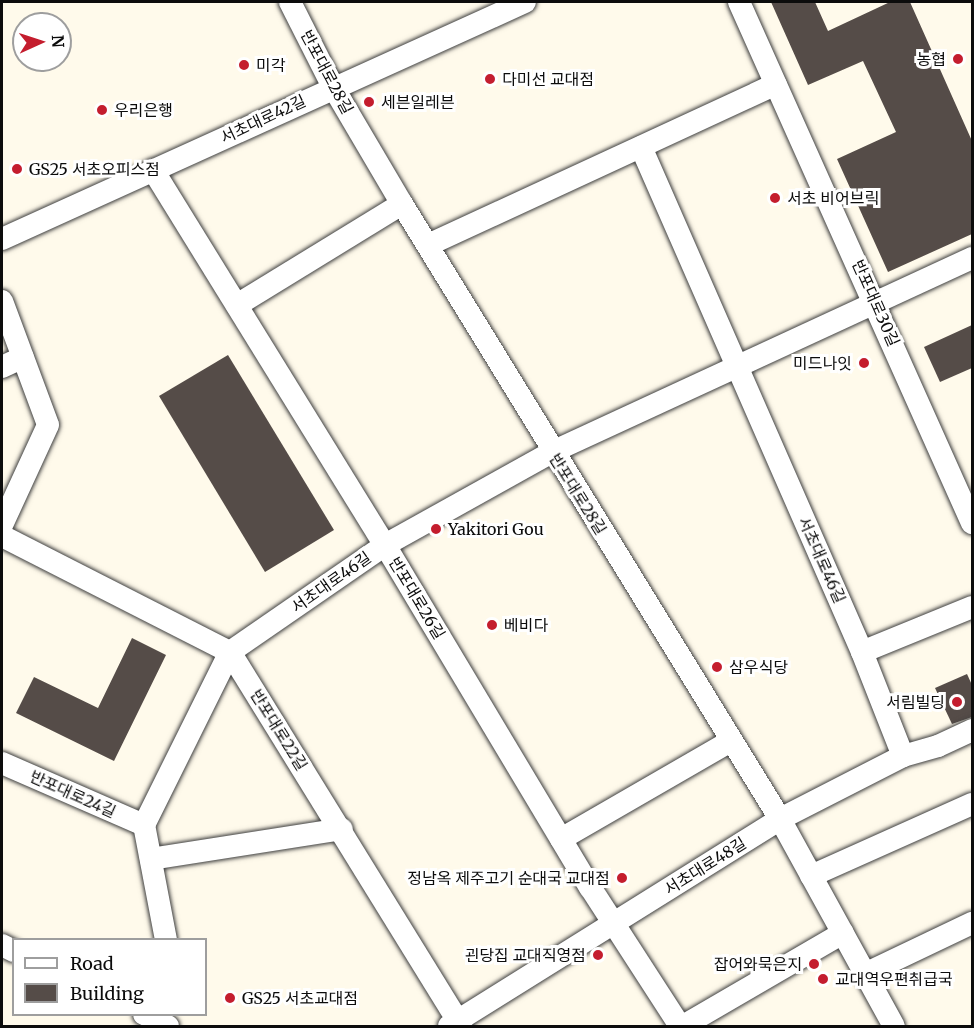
<!DOCTYPE html>
<meta charset="utf-8">
<style>
body{margin:0}
#map{position:relative;width:974px;height:1028px;overflow:hidden;background:#fffaeb;font-family:Merriweather,"Noto Sans KR",serif}
div>[style]{position:absolute}
.building>*{inset:0;background:#554c48}
.roads{filter:drop-shadow(0 0 2px #3f3f3f) drop-shadow(0 0 2px #3f3f3f)}
.minor>*{height:22px;margin:-11px;padding:0 11px;transform-origin:11px;border-radius:11px;background:#fff}
.dots>*{width:16px;height:16px;translate:-50% -50%;box-sizing:border-box;border:3px solid #fff;border-radius:50%}
span{translate:-50% -50%;white-space:nowrap;text-align:center;line-height:1.15;-webkit-text-stroke:6px #fff;paint-order:stroke}
.poi-label{font-size:16px;color:#0c0c0c}
.right{translate:-100% -50%;text-align:right}
.left{translate:0 -50%;text-align:left}
.street-label{font-size:16px;color:#0c0c0c}
.frame{position:absolute;inset:0;border:3px solid #0c0c0c;pointer-events:none}
.legend{position:absolute;left:12px;top:938px;width:195px;height:78px;box-sizing:border-box;background:#fff;border:2px solid #9e9e9e;margin:0;padding:8px 10px;list-style:none;font-size:18px;color:#0c0c0c}
.legend li{display:flex;align-items:center;gap:12px;height:30px}
.legend b{width:30px;border:2px solid #9e9e9e}
.north{position:absolute;left:12px;top:12px;width:60px;height:60px;box-sizing:border-box;background:#fff;border:2px solid #9e9e9e;border-radius:50%;rotate:87deg;font-size:16px;font-weight:700;line-height:24px;text-align:center;color:#0c0c0c}
.north::after{content:'';display:block;margin:auto;width:21px;height:27px;background:#c41d2e;clip-path:polygon(50% 0,100% 100%,50% 72%,0 100%)}
</style>
<div id="map">
<div class="building">
<i style="clip-path:polygon(771px 2px,815px 2px,828px 31px,890px 2px,910px 2px,972px 141px,972px 234px,888px 272px,837px 159px,896px 132px,863px 61px,808px 85px)"></i>
<i style="clip-path:polygon(972px 325px,972px 368px,940px 382px,924px 347px)"></i>
<i style="clip-path:polygon(228px 355px,334px 530px,265px 572px,159px 396px)"></i>
<i style="clip-path:polygon(132px 638px,166px 655px,114px 761px,16px 713px,34px 677px,98px 708px)"></i>
<i style="clip-path:polygon(967px 674px,972px 685px,972px 717px,952px 724px,935px 688px)"></i>
</div>
<div class="roads">
<div class="minor">
<i style="left:290px;top:2px;width:95px;rotate:63.2deg"></i>
<i style="left:333px;top:87px;width:136px;rotate:59.5deg"></i>
<i style="left:402px;top:204px;width:722px;rotate:58.42deg"></i>
<i style="left:780px;top:819px;width:236px;rotate:61.2deg"></i>
<i style="left:739px;top:2px;width:571px;rotate:65.91deg"></i>
<i style="left:641px;top:147px;width:551px;rotate:66.36deg"></i>
<i style="left:862px;top:652px;width:112px;rotate:68.5deg"></i>
<i style="left:153px;top:170px;width:441px;rotate:58.3deg"></i>
<i style="left:385px;top:545px;width:399px;rotate:59.1deg"></i>
<i style="left:590px;top:887px;width:166px;rotate:57.1deg"></i>
<i style="left:2px;top:239px;width:574px;rotate:-24.38deg"></i>
<i style="left:428px;top:245px;width:383px;rotate:-24.8deg"></i>
<i style="left:2px;top:301px;width:132px;rotate:69.6deg"></i>
<i style="left:48px;top:425px;width:110px;rotate:114.7deg"></i>
<i style="left:237px;top:305px;width:193px;rotate:-31.5deg"></i>
<i style="left:2px;top:367px;width:23px;rotate:-25deg"></i>
<i style="left:2px;top:536px;width:256px;rotate:27deg"></i>
<i style="left:230px;top:652px;width:440px;rotate:58.3deg"></i>
<i style="left:862px;top:652px;width:119px;rotate:-22.2deg"></i>
<i style="left:2px;top:763px;width:155px;rotate:23.6deg"></i>
<i style="left:561px;top:839px;width:196px;rotate:-30deg"></i>
<i style="left:151px;top:859px;width:193px;rotate:-8.9deg"></i>
<i style="left:811px;top:876px;width:176px;rotate:-24.1deg"></i>
<i style="left:166px;top:940px;width:117px;rotate:-100.8deg"></i>
<i style="left:144px;top:825px;width:193px;rotate:-63.6deg"></i>
<i style="left:230px;top:652px;width:188px;rotate:-34.6deg"></i>
<i style="left:385px;top:545px;width:191px;rotate:-29.1deg"></i>
<i style="left:552px;top:452px;width:463px;rotate:-24.8deg"></i>
<i style="left:2px;top:945px;width:13px;rotate:27deg"></i>
<i style="left:865px;top:974px;width:119px;rotate:-25.5deg"></i>
<i style="left:144px;top:1014px;width:27px;rotate:27deg"></i>
<i style="left:449px;top:1026px;width:390px;rotate:-32deg"></i>
<i style="left:780px;top:819px;width:138px;rotate:-27.1deg"></i>
<i style="left:903px;top:756px;width:36px;rotate:-16deg"></i>
<i style="left:938px;top:746px;width:38px;rotate:-25deg"></i>
<i style="left:683px;top:1026px;width:185px;rotate:-30.2deg"></i>
</div>
</div>
<div class="dots">
<i style="left:958px;top:59px;background:#c41d2e"></i>
<i style="left:244px;top:65px;background:#c41d2e"></i>
<i style="left:490px;top:79px;background:#c41d2e"></i>
<i style="left:369px;top:102px;background:#c41d2e"></i>
<i style="left:102px;top:110px;background:#c41d2e"></i>
<i style="left:17px;top:169px;background:#c41d2e"></i>
<i style="left:775px;top:198px;background:#c41d2e"></i>
<i style="left:864px;top:363px;background:#c41d2e"></i>
<i style="left:436px;top:529px;background:#c41d2e"></i>
<i style="left:492px;top:625px;background:#c41d2e"></i>
<i style="left:717px;top:667px;background:#c41d2e"></i>
<i style="left:957px;top:702px;background:#c41d2e"></i>
<i style="left:622px;top:878px;background:#c41d2e"></i>
<i style="left:598px;top:955px;background:#c41d2e"></i>
<i style="left:814px;top:964px;background:#c41d2e"></i>
<i style="left:823px;top:979px;background:#c41d2e"></i>
<i style="left:230px;top:998px;background:#c41d2e"></i>
</div>
<div class="poi-label">
<span class="right" style="left:946px;top:59px">농협</span>
<span class="left" style="left:256px;top:65px">미각</span>
<span class="left" style="left:502px;top:79px">다미선 교대점</span>
<span class="left" style="left:381px;top:102px">세븐일레븐</span>
<span class="left" style="left:114px;top:110px">우리은행</span>
<span class="left" style="left:29px;top:169px">GS25 서초오피스점</span>
<span class="left" style="left:787px;top:198px">서초 비어브릭</span>
<span class="right" style="left:852px;top:363px">미드나잇</span>
<span class="left" style="left:448px;top:529px">Yakitori Gou</span>
<span class="left" style="left:504px;top:625px">베비다</span>
<span class="left" style="left:729px;top:667px">삼우식당</span>
<span class="right" style="left:945px;top:702px">서림빌딩</span>
<span class="right" style="left:610px;top:878px">정남옥 제주고기 순대국 교대점</span>
<span class="right" style="left:586px;top:955px">괸당집 교대직영점</span>
<span class="right" style="left:802px;top:964px">잡어와묵은지</span>
<span class="left" style="left:835px;top:979px">교대역우편취급국</span>
<span class="left" style="left:242px;top:998px">GS25 서초교대점</span>
</div>
<div class="street-label">
<span style="left:327px;top:72px;rotate:62deg">반포대로28길</span>
<span style="left:263px;top:119px;rotate:-25deg">서초대로42길</span>
<span style="left:876px;top:303px;rotate:66deg">반포대로30길</span>
<span style="left:578px;top:494px;rotate:58deg">반포대로28길</span>
<span style="left:822px;top:560px;rotate:66deg">서초대로46길</span>
<span style="left:331px;top:582px;rotate:-35deg">서초대로46길</span>
<span style="left:417px;top:598px;rotate:59deg">반포대로26길</span>
<span style="left:279px;top:730px;rotate:58deg">반포대로22길</span>
<span style="left:73px;top:794px;rotate:24deg">반포대로24길</span>
<span style="left:705px;top:866px;rotate:-32deg">서초대로48길</span>
</div>
<div class="frame"></div>
<ul class="legend">
<li><b style="height:8px;background:#fff"></b>Road</li>
<li><b style="height:16px;background:#554c48"></b>Building</li>
</ul>
<div class="north">N</div>
</div>
